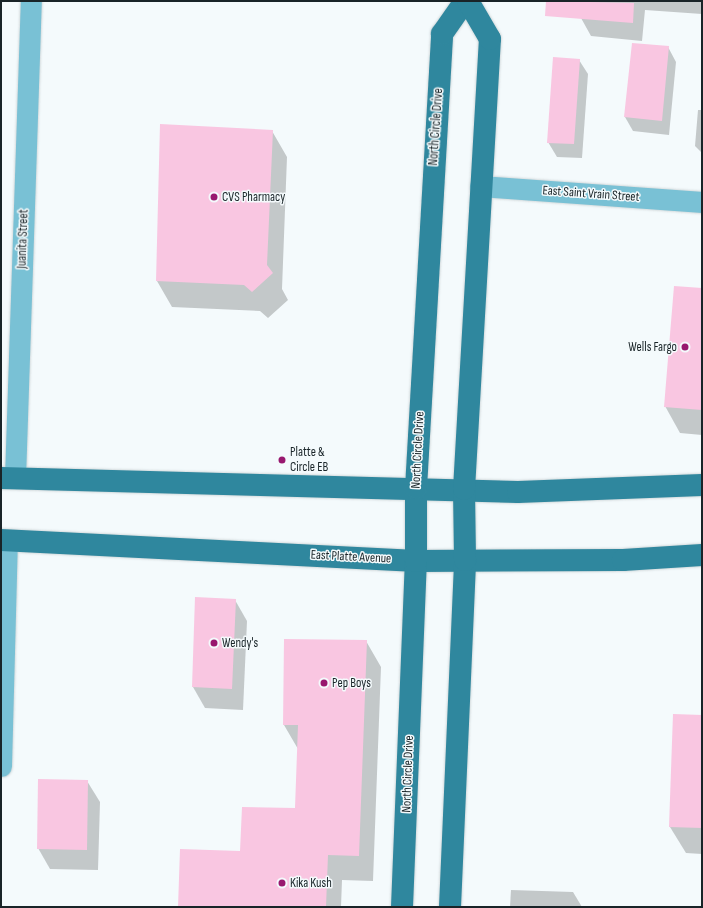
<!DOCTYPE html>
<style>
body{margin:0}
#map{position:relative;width:703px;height:908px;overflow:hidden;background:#f4fafc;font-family:"Sofia Sans Condensed",sans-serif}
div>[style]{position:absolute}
.shadow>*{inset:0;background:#0003}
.building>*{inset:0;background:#f9c6e1}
.roads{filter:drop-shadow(0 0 1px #d1d8da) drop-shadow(0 0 1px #d1d8da)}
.street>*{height:21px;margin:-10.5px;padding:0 10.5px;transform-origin:10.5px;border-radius:10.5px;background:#79c1d5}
.primary>*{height:22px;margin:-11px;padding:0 11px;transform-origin:11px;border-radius:11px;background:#2f879e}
.dots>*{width:11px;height:11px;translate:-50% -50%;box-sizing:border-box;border:2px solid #f4fafc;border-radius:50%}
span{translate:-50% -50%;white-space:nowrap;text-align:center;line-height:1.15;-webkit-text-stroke:3px #f4fafc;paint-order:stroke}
.street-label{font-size:13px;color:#192428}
.poi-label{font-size:13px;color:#192428}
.left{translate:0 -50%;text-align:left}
.right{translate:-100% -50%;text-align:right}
.frame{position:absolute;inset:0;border:2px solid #192428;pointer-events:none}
</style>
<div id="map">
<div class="shadow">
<i style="clip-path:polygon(579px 1px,702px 1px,702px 14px,645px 10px,642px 41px,591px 36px,581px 18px)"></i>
<i style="clip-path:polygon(668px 47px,676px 62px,669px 135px,633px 131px,625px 117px)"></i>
<i style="clip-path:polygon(579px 60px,588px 74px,582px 158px,557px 157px,548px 142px)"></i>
<i style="clip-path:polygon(698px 110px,702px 110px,702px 153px,695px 146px)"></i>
<i style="clip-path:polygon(272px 131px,287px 157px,282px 289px,288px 300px,268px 318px,260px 311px,172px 307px,157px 281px)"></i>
<i style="clip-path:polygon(702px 289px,702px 435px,680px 433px,665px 406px)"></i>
<i style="clip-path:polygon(235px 600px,247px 621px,243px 710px,205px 708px,193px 687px)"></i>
<i style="clip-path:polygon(366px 641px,381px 667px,373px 881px,342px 880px,341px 907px,179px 907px,296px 809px,298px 749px,284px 725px)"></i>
<i style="clip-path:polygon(702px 716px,702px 854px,686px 853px,670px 827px)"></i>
<i style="clip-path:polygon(87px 781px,100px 802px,98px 870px,50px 869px,38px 848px)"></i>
<i style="clip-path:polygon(511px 890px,573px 892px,582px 907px,510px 907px)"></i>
</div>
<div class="building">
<i style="clip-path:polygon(546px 1px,634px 3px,633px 23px,545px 16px)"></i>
<i style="clip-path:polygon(632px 43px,669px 46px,662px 121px,624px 117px)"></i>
<i style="clip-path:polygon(553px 57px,580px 59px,574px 144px,547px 143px)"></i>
<i style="clip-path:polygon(160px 124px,273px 130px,267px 265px,273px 273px,252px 292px,244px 285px,156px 281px)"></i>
<i style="clip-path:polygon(674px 286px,702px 288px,702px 410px,664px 407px)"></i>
<i style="clip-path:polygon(195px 597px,236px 599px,232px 689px,192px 687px)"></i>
<i style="clip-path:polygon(284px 639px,367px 640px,359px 856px,328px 855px,326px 907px,178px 907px,180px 849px,240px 851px,242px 807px,295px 808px,298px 725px,283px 725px)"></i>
<i style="clip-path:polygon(673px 714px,702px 715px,702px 828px,669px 827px)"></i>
<i style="clip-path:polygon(38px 779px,88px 780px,87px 850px,37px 849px)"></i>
</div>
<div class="roads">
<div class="street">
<i style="left:480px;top:186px;width:223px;rotate:4.1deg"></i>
<i style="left:15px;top:478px;width:477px;rotate:-88.1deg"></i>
<i style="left:1px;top:766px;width:226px;rotate:-88.5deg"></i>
</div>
<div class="primary">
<i style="left:1px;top:478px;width:517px;rotate:1.55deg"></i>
<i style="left:518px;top:492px;width:184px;rotate:-2.2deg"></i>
<i style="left:1px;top:540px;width:416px;rotate:2.9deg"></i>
<i style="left:416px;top:561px;width:207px;rotate:-0.3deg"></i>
<i style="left:623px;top:560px;width:79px;rotate:-3.6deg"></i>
<i style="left:402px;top:907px;width:346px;rotate:-87.7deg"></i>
<i style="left:416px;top:561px;width:73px;rotate:-90deg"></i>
<i style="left:416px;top:488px;width:455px;rotate:-86.7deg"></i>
<i style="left:442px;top:34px;width:40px;rotate:-55.1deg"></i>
<i style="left:450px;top:907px;width:347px;rotate:-87.5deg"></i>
<i style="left:465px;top:560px;width:71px;rotate:-90.8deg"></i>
<i style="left:464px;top:489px;width:451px;rotate:-86.7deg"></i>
<i style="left:490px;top:39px;width:44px;rotate:-120.1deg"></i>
</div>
</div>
<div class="dots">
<i style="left:214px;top:197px;background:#98186f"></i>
<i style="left:685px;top:347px;background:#98186f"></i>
<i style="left:282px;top:460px;background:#98186f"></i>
<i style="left:214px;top:643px;background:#98186f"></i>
<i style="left:324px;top:683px;background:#98186f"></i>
<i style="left:282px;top:883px;background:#98186f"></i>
</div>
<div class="street-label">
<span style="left:436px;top:127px;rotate:-86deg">North Circle Drive</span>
<span style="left:591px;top:194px;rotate:4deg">East Saint Vrain Street</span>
<span style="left:23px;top:239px;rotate:-88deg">Juanita Street</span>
<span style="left:418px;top:450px;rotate:-87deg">North Circle Drive</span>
<span style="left:351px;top:557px;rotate:3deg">East Platte Avenue</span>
<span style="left:408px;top:774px;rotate:-88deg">North Circle Drive</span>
</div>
<div class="poi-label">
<span class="left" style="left:222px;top:197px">CVS Pharmacy</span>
<span class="right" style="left:677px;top:347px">Wells Fargo</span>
<span class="left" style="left:290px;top:460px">Platte &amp;<br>Circle EB</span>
<span class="left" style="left:222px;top:643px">Wendy's</span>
<span class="left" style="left:332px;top:683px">Pep Boys</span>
<span class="left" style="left:290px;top:883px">Kika Kush</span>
</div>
<div class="frame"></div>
</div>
